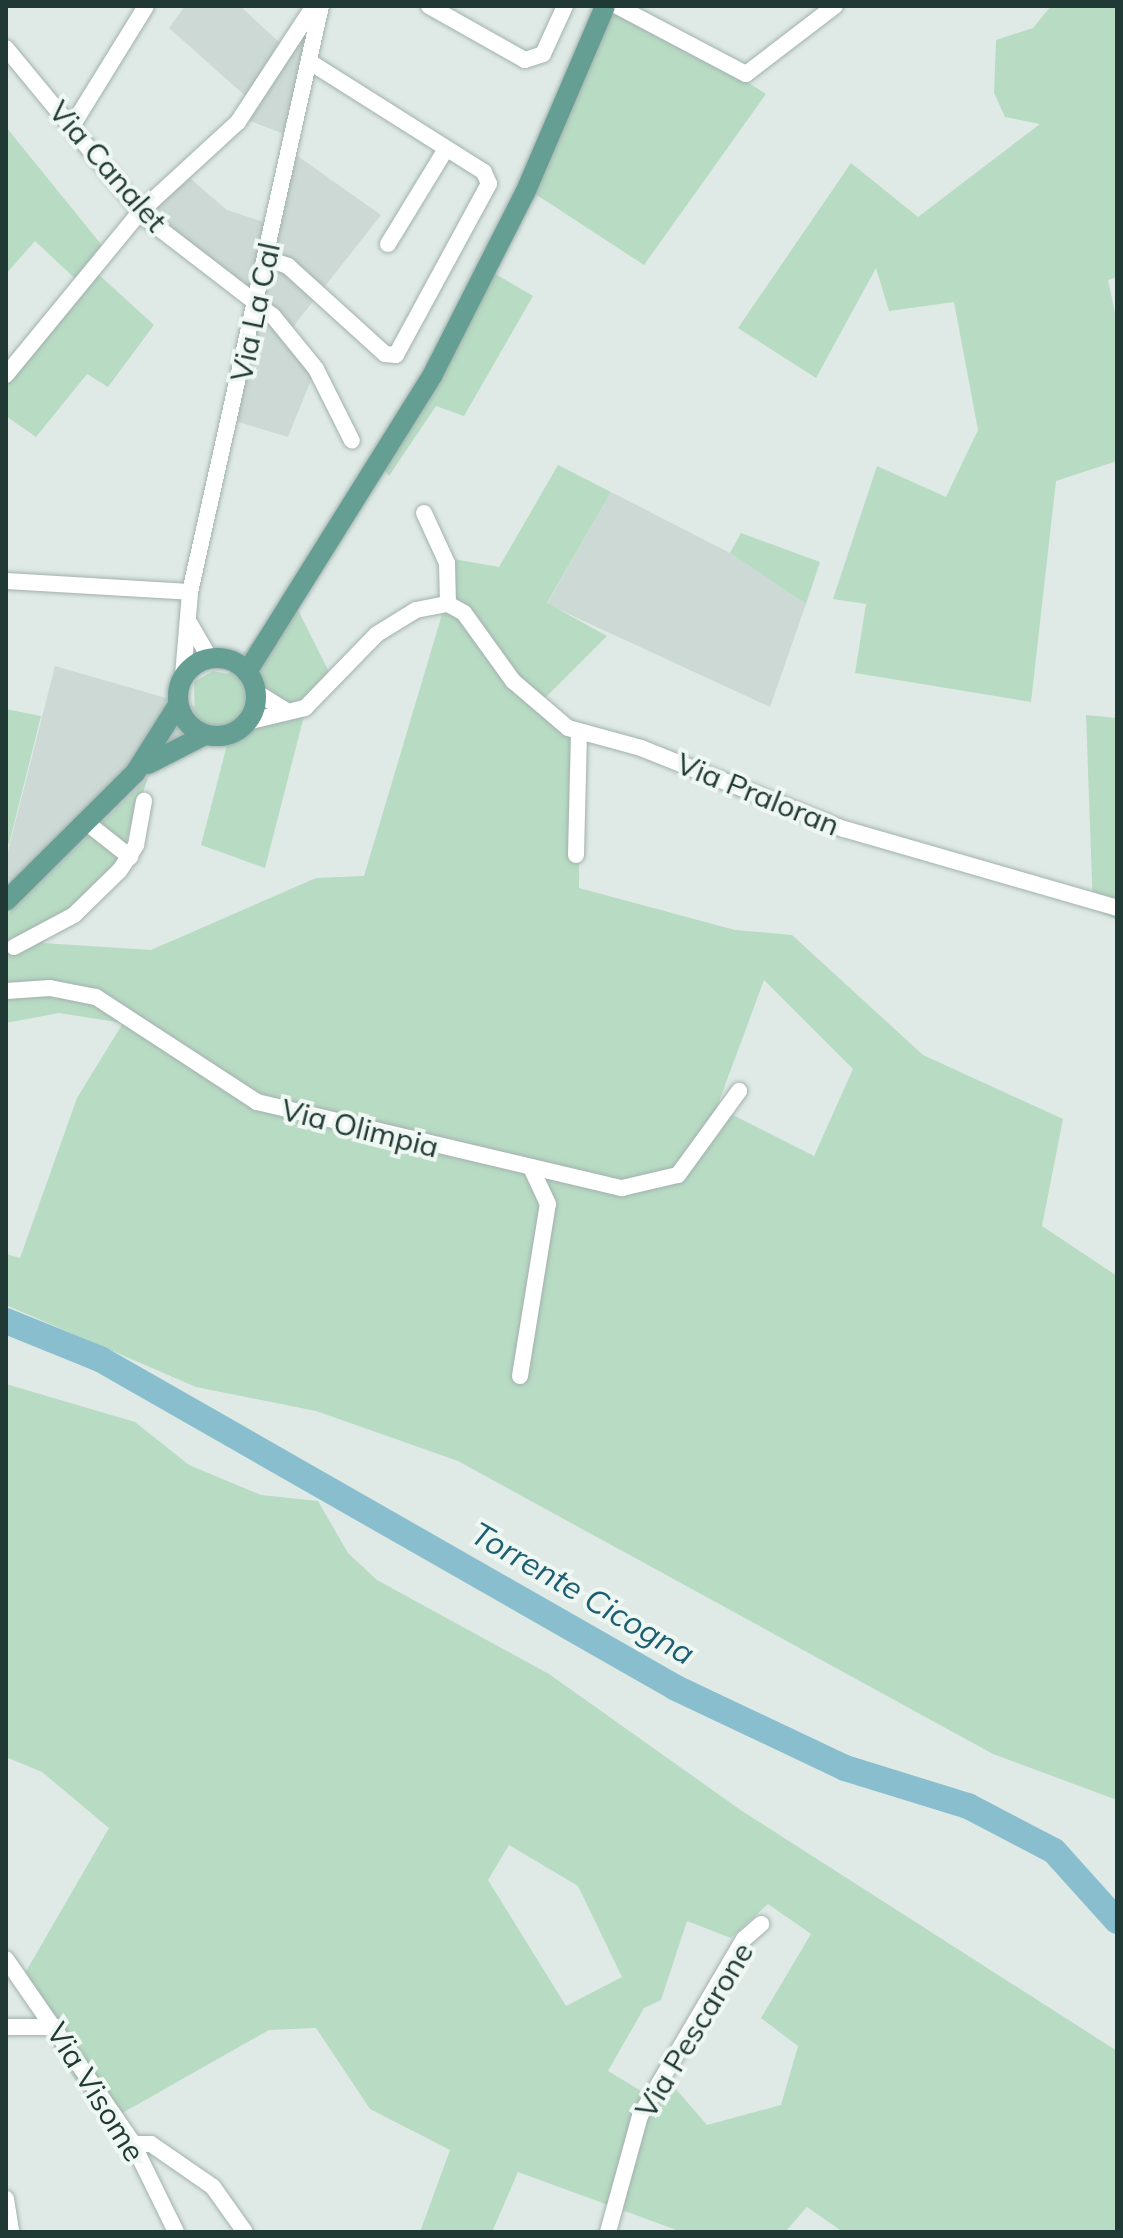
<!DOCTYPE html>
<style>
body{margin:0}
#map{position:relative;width:1123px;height:2238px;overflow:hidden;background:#dfeae6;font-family:Mulish,sans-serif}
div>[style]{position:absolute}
.built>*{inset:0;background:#cdd9d5}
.green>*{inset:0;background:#b8dbc4}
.river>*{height:26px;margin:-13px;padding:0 13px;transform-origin:13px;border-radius:13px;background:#88bece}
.roads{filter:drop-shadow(0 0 2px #a2b1ad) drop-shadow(0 0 2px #a2b1ad)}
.minor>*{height:16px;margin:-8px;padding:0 8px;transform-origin:8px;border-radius:8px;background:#fff}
.major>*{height:20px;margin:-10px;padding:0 10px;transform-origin:10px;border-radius:10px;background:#659e93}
.major>.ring{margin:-10px;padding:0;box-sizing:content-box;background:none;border:20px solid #659e93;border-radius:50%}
span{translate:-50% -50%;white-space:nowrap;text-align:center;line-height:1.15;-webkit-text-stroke:8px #eff7f3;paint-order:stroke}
.street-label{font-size:30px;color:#213934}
.water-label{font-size:32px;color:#1d5f72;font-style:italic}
.frame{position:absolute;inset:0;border:8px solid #213934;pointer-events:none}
</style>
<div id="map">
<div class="built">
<i style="clip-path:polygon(185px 6px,240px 6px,281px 44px,312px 6px,295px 138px,242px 118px,251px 101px,169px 28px)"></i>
<i style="clip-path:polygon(292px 152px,381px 215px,289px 332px,315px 370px,288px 437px,235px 421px,260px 305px,140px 217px,185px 174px,227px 210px,276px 226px)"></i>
<i style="clip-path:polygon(611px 492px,730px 553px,806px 604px,770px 707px,547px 604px)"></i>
<i style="clip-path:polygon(55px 666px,201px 708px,148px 778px,28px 896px,6px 877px,6px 859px)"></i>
</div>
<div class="green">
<i style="clip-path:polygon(601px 6px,635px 10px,766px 94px,644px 265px,523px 186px)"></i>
<i style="clip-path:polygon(1051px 6px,1117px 6px,1117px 277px,1108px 280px,1117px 322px,1117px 461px,1056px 481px,1031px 702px,855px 673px,866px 604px,833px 599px,877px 466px,946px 497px,978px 430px,954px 302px,889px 311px,876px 268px,816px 378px,738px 328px,851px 163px,918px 217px,1040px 124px,1005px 117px,994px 93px,996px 40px,1033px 28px)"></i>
<i style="clip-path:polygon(6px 127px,109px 254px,96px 272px,154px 325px,108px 387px,87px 374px,36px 437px,6px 416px,6px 379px,83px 286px,35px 241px,6px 274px)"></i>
<i style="clip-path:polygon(484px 267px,533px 296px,464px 416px,436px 406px,389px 476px,382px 467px)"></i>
<i style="clip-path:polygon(evenodd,558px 465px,611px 492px,547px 603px,607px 636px,540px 703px,580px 728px,579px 888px,735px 930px,792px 935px,923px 1055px,1063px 1119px,1042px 1226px,1117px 1276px,1117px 1800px,993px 1754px,458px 1461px,316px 1411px,196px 1387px,6px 1305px,6px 1254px,20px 1258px,77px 1098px,123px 1023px,59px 1013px,6px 1023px,6px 916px,148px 778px,120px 858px,43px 943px,151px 950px,316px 878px,364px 876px,446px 601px,442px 557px,499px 567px,558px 465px,764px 980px,853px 1069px,814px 1156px,717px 1107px,764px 980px)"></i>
<i style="clip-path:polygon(741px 533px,820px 562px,806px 604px,730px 553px)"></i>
<i style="clip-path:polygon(289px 592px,331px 676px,304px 716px,265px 868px,201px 845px,228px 741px,182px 729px,195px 715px,194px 682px,213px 671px,229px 674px)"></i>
<i style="clip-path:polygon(6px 709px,41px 716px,9px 844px,6px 843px)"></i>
<i style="clip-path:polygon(1086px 715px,1117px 718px,1117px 920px,1093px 909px)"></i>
<i style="clip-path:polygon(evenodd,6px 1384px,135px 1422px,189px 1465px,261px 1495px,318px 1501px,348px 1553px,377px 1580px,549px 1674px,742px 1811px,1117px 2051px,1117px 2232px,843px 2232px,807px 2207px,785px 2232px,682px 2232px,518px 2172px,492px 2232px,420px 2232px,450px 2150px,370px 2109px,316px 2028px,269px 2030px,103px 2124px,17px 1987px,109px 1828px,42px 1772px,6px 1757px,6px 1384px,509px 1845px,578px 1886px,622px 1977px,566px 2006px,488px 1880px,509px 1845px,6px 1384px,768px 1904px,811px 1934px,761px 2018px,798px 2046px,781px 2105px,707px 2125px,669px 2081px,656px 2100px,608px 2071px,644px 2008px,661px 2000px,687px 1921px,731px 1938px,768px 1904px)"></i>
</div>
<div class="river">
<i style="left:6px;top:1321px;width:101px;rotate:22deg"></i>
<i style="left:100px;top:1359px;width:663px;rotate:29.73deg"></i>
<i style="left:676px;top:1688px;width:187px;rotate:25.3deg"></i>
<i style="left:845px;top:1768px;width:129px;rotate:17.2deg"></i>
<i style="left:968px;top:1806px;width:97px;rotate:27.6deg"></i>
<i style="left:1054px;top:1851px;width:94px;rotate:48deg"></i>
</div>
<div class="roads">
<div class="minor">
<i style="left:429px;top:6px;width:110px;rotate:29.4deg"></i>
<i style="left:525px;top:60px;width:19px;rotate:-18deg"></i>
<i style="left:543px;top:54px;width:53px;rotate:-65.4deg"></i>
<i style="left:617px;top:6px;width:146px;rotate:27.8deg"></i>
<i style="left:746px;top:74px;width:112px;rotate:-37.4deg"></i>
<i style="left:6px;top:48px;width:222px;rotate:50.5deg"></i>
<i style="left:147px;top:219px;width:159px;rotate:37.6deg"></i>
<i style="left:273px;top:316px;width:68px;rotate:50.9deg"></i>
<i style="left:316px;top:369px;width:80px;rotate:63.4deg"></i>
<i style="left:72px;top:126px;width:141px;rotate:-58.3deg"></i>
<i style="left:388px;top:244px;width:111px;rotate:-58.6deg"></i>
<i style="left:268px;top:259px;width:21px;rotate:19deg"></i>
<i style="left:288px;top:266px;width:131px;rotate:42.2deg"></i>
<i style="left:385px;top:354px;width:11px;rotate:5deg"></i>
<i style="left:396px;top:355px;width:195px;rotate:-61.5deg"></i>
<i style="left:489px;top:184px;width:13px;rotate:-113deg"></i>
<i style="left:484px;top:172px;width:206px;rotate:-147.7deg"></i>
<i style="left:6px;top:375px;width:211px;rotate:-50.6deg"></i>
<i style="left:140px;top:212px;width:133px;rotate:-42.6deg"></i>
<i style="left:238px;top:122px;width:139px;rotate:-56.8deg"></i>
<i style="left:424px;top:513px;width:55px;rotate:65.3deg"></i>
<i style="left:447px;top:563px;width:41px;rotate:88.6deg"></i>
<i style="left:6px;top:581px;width:184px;rotate:3.4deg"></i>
<i style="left:190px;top:624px;width:39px;rotate:60deg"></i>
<i style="left:183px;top:676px;width:84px;rotate:-85.2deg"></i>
<i style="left:190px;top:592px;width:600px;rotate:-77.4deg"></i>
<i style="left:256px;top:692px;width:36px;rotate:32deg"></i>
<i style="left:247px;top:722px;width:60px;rotate:-13.6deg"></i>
<i style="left:305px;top:708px;width:103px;rotate:-45.8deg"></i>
<i style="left:377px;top:634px;width:46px;rotate:-31.6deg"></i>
<i style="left:416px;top:610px;width:33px;rotate:-11deg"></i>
<i style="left:448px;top:604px;width:18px;rotate:29deg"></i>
<i style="left:464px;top:613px;width:84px;rotate:54.2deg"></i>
<i style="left:513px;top:681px;width:72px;rotate:40.5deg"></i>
<i style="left:568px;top:728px;width:76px;rotate:15.3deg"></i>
<i style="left:641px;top:748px;width:219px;rotate:21.8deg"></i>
<i style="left:844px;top:829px;width:284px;rotate:16.1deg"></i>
<i style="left:87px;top:823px;width:55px;rotate:38.3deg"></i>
<i style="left:576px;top:855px;width:123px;rotate:-88.6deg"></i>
<i style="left:14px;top:947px;width:68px;rotate:-28.1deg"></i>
<i style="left:74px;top:915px;width:64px;rotate:-44.4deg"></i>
<i style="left:120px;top:870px;width:30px;rotate:-57deg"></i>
<i style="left:136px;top:845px;width:45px;rotate:-79.7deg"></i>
<i style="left:6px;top:991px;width:44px;rotate:-3.9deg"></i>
<i style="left:50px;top:988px;width:47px;rotate:11.1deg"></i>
<i style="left:96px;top:997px;width:192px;rotate:33.1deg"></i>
<i style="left:257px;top:1102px;width:375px;rotate:13.3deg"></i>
<i style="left:622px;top:1188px;width:57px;rotate:-13.1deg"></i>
<i style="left:678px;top:1175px;width:104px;rotate:-54deg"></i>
<i style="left:520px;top:1376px;width:174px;rotate:-80.8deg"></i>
<i style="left:548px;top:1204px;width:38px;rotate:-115deg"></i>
<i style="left:6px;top:1959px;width:220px;rotate:55.4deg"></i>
<i style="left:131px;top:2140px;width:102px;rotate:63.9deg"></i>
<i style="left:6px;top:2027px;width:51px"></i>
<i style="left:133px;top:2144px;width:18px"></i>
<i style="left:151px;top:2144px;width:75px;rotate:34.7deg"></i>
<i style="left:213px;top:2187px;width:55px;rotate:54.6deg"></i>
<i style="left:6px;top:2199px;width:33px;rotate:81deg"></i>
<i style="left:608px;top:2232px;width:120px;rotate:-74.6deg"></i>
<i style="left:640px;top:2116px;width:205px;rotate:-59.6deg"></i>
<i style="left:744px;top:1939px;width:23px;rotate:-41deg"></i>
</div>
<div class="major">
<i class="ring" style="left:178px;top:658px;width:58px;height:58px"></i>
<i style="left:247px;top:672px;width:351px;rotate:-58deg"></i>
<i style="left:433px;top:374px;width:203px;rotate:-63.1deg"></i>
<i style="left:525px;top:193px;width:203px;rotate:-66.8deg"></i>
<i style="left:148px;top:764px;width:64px;rotate:-27deg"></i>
<i style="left:6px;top:901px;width:182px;rotate:-44.8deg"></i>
<i style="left:135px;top:773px;width:80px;rotate:-57.7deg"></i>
</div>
</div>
<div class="street-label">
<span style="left:108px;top:166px;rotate:49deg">Via Canalet</span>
<span style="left:255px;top:312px;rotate:-78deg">Via La Cal</span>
<span style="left:758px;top:794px;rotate:22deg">Via Praloran</span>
<span style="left:360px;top:1128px;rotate:14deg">Via Olimpia</span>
<span style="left:694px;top:2030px;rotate:-59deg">Via Pescarone</span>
<span style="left:96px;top:2092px;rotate:58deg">Via Visome</span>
</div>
<div class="water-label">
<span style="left:583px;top:1593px;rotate:30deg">Torrente Cicogna</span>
</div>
<div class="frame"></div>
</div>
